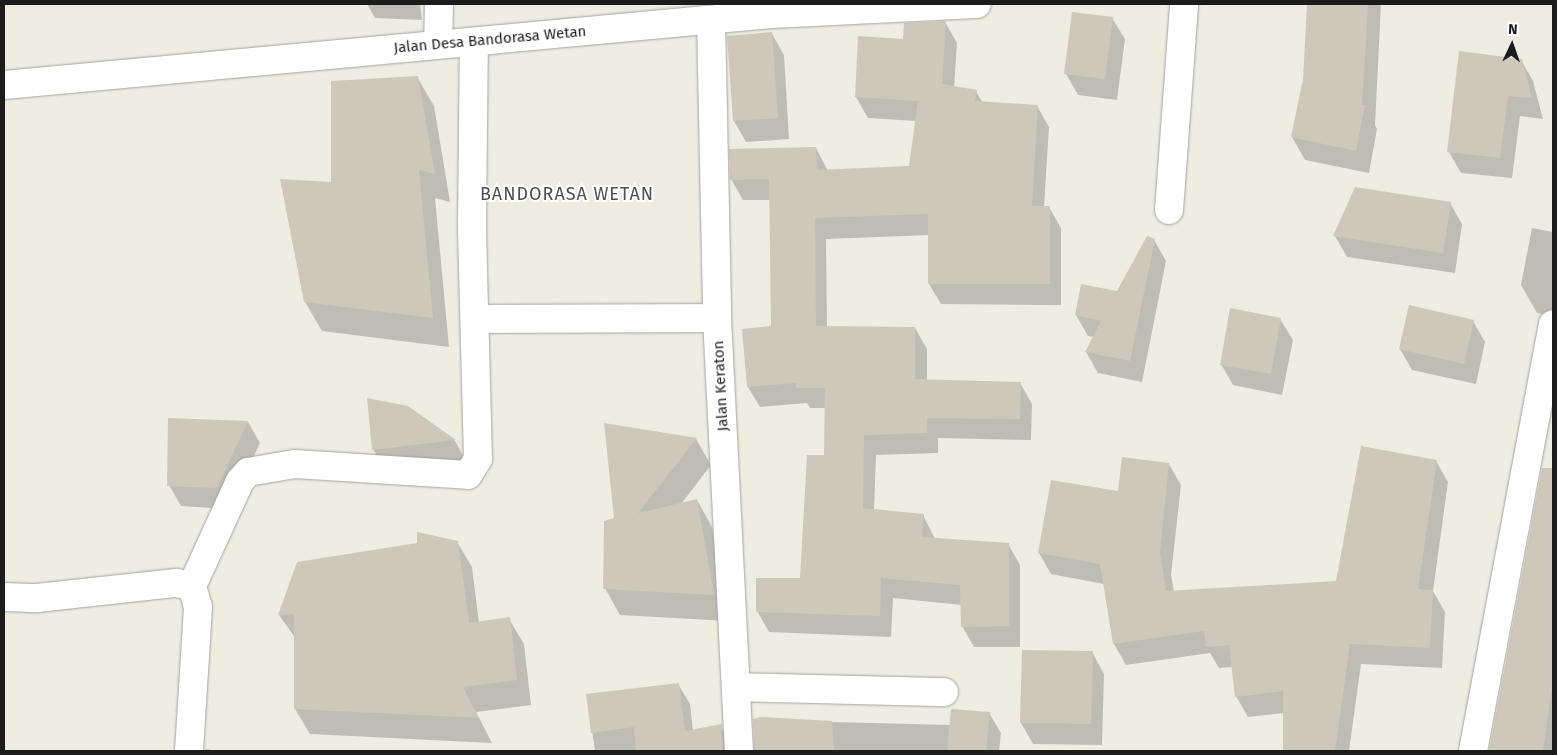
<!DOCTYPE html>
<style>
body{margin:0}
#map{position:relative;width:1557px;height:755px;overflow:hidden;background:#eeede1;font-family:"Fira Sans",sans-serif}
div>[style]{position:absolute}
.shadow>*{inset:0;background:#0003}
.building>*{inset:0;background:#cec8ba}
.roads{filter:drop-shadow(0 0 1px #a3a3a3) drop-shadow(0 0 1px #a3a3a3)}
.street>*{height:28px;margin:-14px;padding:0 14px;transform-origin:14px;border-radius:14px;background:#fff}
span{translate:-50% -50%;white-space:nowrap;text-align:center;line-height:1.15;-webkit-text-stroke:4px #fff;paint-order:stroke}
.street-label{font-size:15px;color:#1c1c1c}
.quarter-label{font-size:18px;color:#4f4f4f;letter-spacing:1px}
.frame{position:absolute;inset:0;border:5px solid #1c1c1c;pointer-events:none}
.north{position:absolute;left:1487px;top:20px;width:50px;height:50px;-webkit-text-stroke:4px #fff;paint-order:stroke;rotate:3deg;font-size:14px;font-weight:700;line-height:20px;text-align:center;color:#1c1c1c}
.north::after{content:'';display:block;margin:auto;width:18px;height:22px;background:#1c1c1c;clip-path:polygon(50% 0,100% 100%,50% 72%,0 100%)}
</style>
<div id="map">
<div class="shadow">
<i style="clip-path:polygon(367px 4px,420px 4px,422px 20px,375px 18px)"></i>
<i style="clip-path:polygon(1308px 4px,1381px 4px,1375px 125px,1377px 129px,1369px 173px,1305px 160px,1292px 137px,1304px 79px)"></i>
<i style="clip-path:polygon(1073px 13px,1112px 18px,1125px 39px,1117px 100px,1078px 95px,1066px 74px)"></i>
<i style="clip-path:polygon(945px 22px,957px 43px,954px 88px,976px 92px,983px 103px,1037px 106px,1049px 127px,1044px 207px,1049px 207px,1061px 228px,1061px 305px,941px 304px,929px 284px,930px 235px,826px 239px,827px 327px,915px 328px,927px 349px,927px 381px,1020px 383px,1032px 404px,1031px 440px,938px 438px,938px 453px,876px 455px,874px 511px,923px 515px,935px 539px,1008px 544px,1020px 565px,1020px 647px,974px 647px,962px 626px,962px 605px,893px 598px,891px 637px,769px 632px,757px 611px,801px 579px,825px 456px,826px 408px,810px 408px,807px 403px,760px 407px,748px 387px,772px 327px,771px 200px,743px 200px,731px 179px,816px 148px,828px 171px,910px 168px,916px 121px,868px 118px,856px 97px,904px 40px)"></i>
<i style="clip-path:polygon(772px 34px,784px 55px,789px 139px,746px 142px,734px 121px)"></i>
<i style="clip-path:polygon(1521px 60px,1533px 81px,1543px 119px,1520px 116px,1512px 178px,1461px 173px,1449px 152px)"></i>
<i style="clip-path:polygon(417px 77px,434px 106px,450px 202px,435px 198px,449px 347px,322px 331px,305px 302px,332px 184px)"></i>
<i style="clip-path:polygon(1450px 203px,1462px 224px,1455px 273px,1347px 257px,1335px 236px)"></i>
<i style="clip-path:polygon(1532px 228px,1553px 232px,1553px 316px,1537px 313px,1521px 285px)"></i>
<i style="clip-path:polygon(1154px 240px,1166px 261px,1142px 382px,1098px 373px,1086px 352px,1094px 337px,1088px 336px,1076px 315px,1118px 292px)"></i>
<i style="clip-path:polygon(1280px 319px,1293px 340px,1282px 395px,1233px 385px,1221px 364px)"></i>
<i style="clip-path:polygon(1473px 321px,1485px 342px,1476px 384px,1412px 370px,1400px 349px)"></i>
<i style="clip-path:polygon(408px 408px,455px 441px,466px 461px,386px 470px,373px 449px)"></i>
<i style="clip-path:polygon(248px 422px,260px 443px,229px 509px,181px 506px,169px 485px)"></i>
<i style="clip-path:polygon(605px 425px,696px 439px,711px 465px,681px 504px,697px 500px,712px 527px,729px 621px,620px 615px,605px 588px,616px 519px)"></i>
<i style="clip-path:polygon(1436px 461px,1448px 482px,1433px 591px,1445px 612px,1442px 668px,1361px 664px,1349px 751px,1284px 751px,1284px 713px,1248px 717px,1236px 696px,1233px 667px,1219px 668px,1210px 653px,1126px 665px,1114px 644px,1104px 584px,1051px 574px,1039px 553px,1119px 493px,1169px 464px,1181px 485px,1171px 575px,1174px 592px,1337px 582px)"></i>
<i style="clip-path:polygon(1534px 519px,1553px 522px,1553px 751px,1490px 751px)"></i>
<i style="clip-path:polygon(457px 542px,472px 567px,479px 623px,509px 619px,524px 644px,531px 705px,476px 712px,492px 743px,310px 734px,295px 709px,296px 639px,279px 615px,418px 544px)"></i>
<i style="clip-path:polygon(1092px 652px,1104px 674px,1102px 745px,1033px 744px,1021px 723px)"></i>
<i style="clip-path:polygon(678px 684px,690px 704px,693px 731px,721px 726px,733px 751px,595px 751px,587px 695px)"></i>
<i style="clip-path:polygon(989px 713px,1001px 733px,999px 751px,754px 751px,754px 720px,951px 725px)"></i>
<i style="clip-path:polygon(206px 749px,217px 751px,205px 751px)"></i>
</div>
<div class="building">
<i style="clip-path:polygon(1307px 4px,1368px 4px,1362px 105px,1365px 105px,1356px 151px,1291px 137px,1303px 79px)"></i>
<i style="clip-path:polygon(1072px 12px,1113px 17px,1105px 79px,1064px 74px)"></i>
<i style="clip-path:polygon(946px 21px,942px 84px,977px 90px,975px 101px,1038px 105px,1032px 206px,1050px 206px,1050px 284px,928px 284px,928px 214px,815px 218px,816px 326px,915px 327px,915px 379px,1021px 382px,1020px 419px,927px 418px,927px 433px,864px 435px,863px 508px,924px 514px,922px 537px,1009px 543px,1009px 626px,961px 627px,960px 585px,881px 578px,880px 616px,756px 612px,756px 578px,800px 578px,807px 455px,824px 455px,825px 388px,796px 388px,796px 383px,747px 387px,742px 329px,771px 326px,769px 179px,730px 180px,729px 149px,816px 147px,817px 170px,909px 166px,918px 101px,855px 97px,858px 36px,903px 39px,904px 23px)"></i>
<i style="clip-path:polygon(772px 32px,778px 118px,733px 121px,727px 36px)"></i>
<i style="clip-path:polygon(1459px 51px,1522px 59px,1532px 98px,1508px 96px,1500px 158px,1447px 152px)"></i>
<i style="clip-path:polygon(418px 76px,435px 174px,419px 170px,433px 318px,304px 302px,280px 179px,331px 182px,331px 81px)"></i>
<i style="clip-path:polygon(1355px 187px,1451px 202px,1443px 253px,1333px 236px)"></i>
<i style="clip-path:polygon(1147px 236px,1155px 239px,1130px 361px,1085px 352px,1101px 321px,1075px 315px,1081px 284px,1117px 291px)"></i>
<i style="clip-path:polygon(1409px 305px,1474px 320px,1464px 364px,1399px 349px)"></i>
<i style="clip-path:polygon(1230px 308px,1281px 318px,1271px 374px,1220px 365px)"></i>
<i style="clip-path:polygon(367px 398px,408px 406px,456px 440px,372px 450px)"></i>
<i style="clip-path:polygon(168px 418px,248px 421px,217px 488px,167px 486px)"></i>
<i style="clip-path:polygon(604px 423px,697px 438px,638px 513px,697px 499px,714px 595px,603px 589px,604px 521px,614px 518px)"></i>
<i style="clip-path:polygon(1361px 446px,1437px 460px,1418px 589px,1433px 590px,1430px 648px,1350px 644px,1335px 751px,1283px 751px,1283px 691px,1235px 697px,1229px 645px,1206px 647px,1204px 631px,1113px 644px,1100px 564px,1038px 553px,1051px 480px,1118px 491px,1122px 457px,1169px 463px,1160px 553px,1166px 591px,1336px 581px)"></i>
<i style="clip-path:polygon(1542px 468px,1553px 468px,1553px 680px,1543px 751px,1489px 751px)"></i>
<i style="clip-path:polygon(417px 532px,458px 541px,469px 623px,510px 617px,517px 680px,463px 687px,479px 718px,294px 709px,294px 614px,278px 615px,297px 562px,417px 543px)"></i>
<i style="clip-path:polygon(1022px 650px,1093px 651px,1091px 724px,1020px 723px)"></i>
<i style="clip-path:polygon(679px 683px,685px 731px,722px 724px,723px 751px,636px 751px,634px 727px,591px 733px,586px 694px)"></i>
<i style="clip-path:polygon(951px 709px,990px 712px,986px 751px,947px 751px)"></i>
<i style="clip-path:polygon(761px 717px,832px 721px,834px 751px,754px 751px,753px 719px)"></i>
</div>
<div class="roads">
<div class="street">
<i style="left:711px;top:20px;width:298px;rotate:88.8deg"></i>
<i style="left:717px;top:318px;width:434px;rotate:87.1deg"></i>
<i style="left:438px;top:44px;width:40px;rotate:-88.6deg"></i>
<i style="left:4px;top:85px;width:770px;rotate:-5.29deg"></i>
<i style="left:771px;top:14px;width:206px;rotate:-2.8deg"></i>
<i style="left:1169px;top:210px;width:207px;rotate:-85.8deg"></i>
<i style="left:475px;top:319px;width:242px;rotate:-0.2deg"></i>
<i style="left:4px;top:597px;width:33px;rotate:2deg"></i>
<i style="left:37px;top:598px;width:140px;rotate:-6.2deg"></i>
<i style="left:176px;top:583px;width:16px;rotate:11deg"></i>
<i style="left:736px;top:687px;width:208px;rotate:1.4deg"></i>
<i style="left:189px;top:751px;width:144px;rotate:-86.4deg"></i>
<i style="left:198px;top:607px;width:22px;rotate:-106deg"></i>
<i style="left:192px;top:586px;width:115px;rotate:-65.4deg"></i>
<i style="left:240px;top:481px;width:12px;rotate:-48deg"></i>
<i style="left:248px;top:472px;width:48px;rotate:-9.7deg"></i>
<i style="left:295px;top:464px;width:173px;rotate:3.6deg"></i>
<i style="left:468px;top:475px;width:19px;rotate:-58deg"></i>
<i style="left:478px;top:459px;width:235px;rotate:-91.5deg"></i>
<i style="left:472px;top:224px;width:182px;rotate:-89.4deg"></i>
<i style="left:1473px;top:751px;width:434px;rotate:-79.4deg"></i>
</div>
</div>
<div class="street-label">
<span style="left:490px;top:40px;rotate:-5deg">Jalan Desa Bandorasa Wetan</span>
<span style="left:721px;top:386px;rotate:-93deg">Jalan Keraton</span>
</div>
<div class="quarter-label">
<span style="left:567px;top:194px">BANDORASA WETAN</span>
</div>
<div class="frame"></div>
<div class="north">N</div>
</div>
